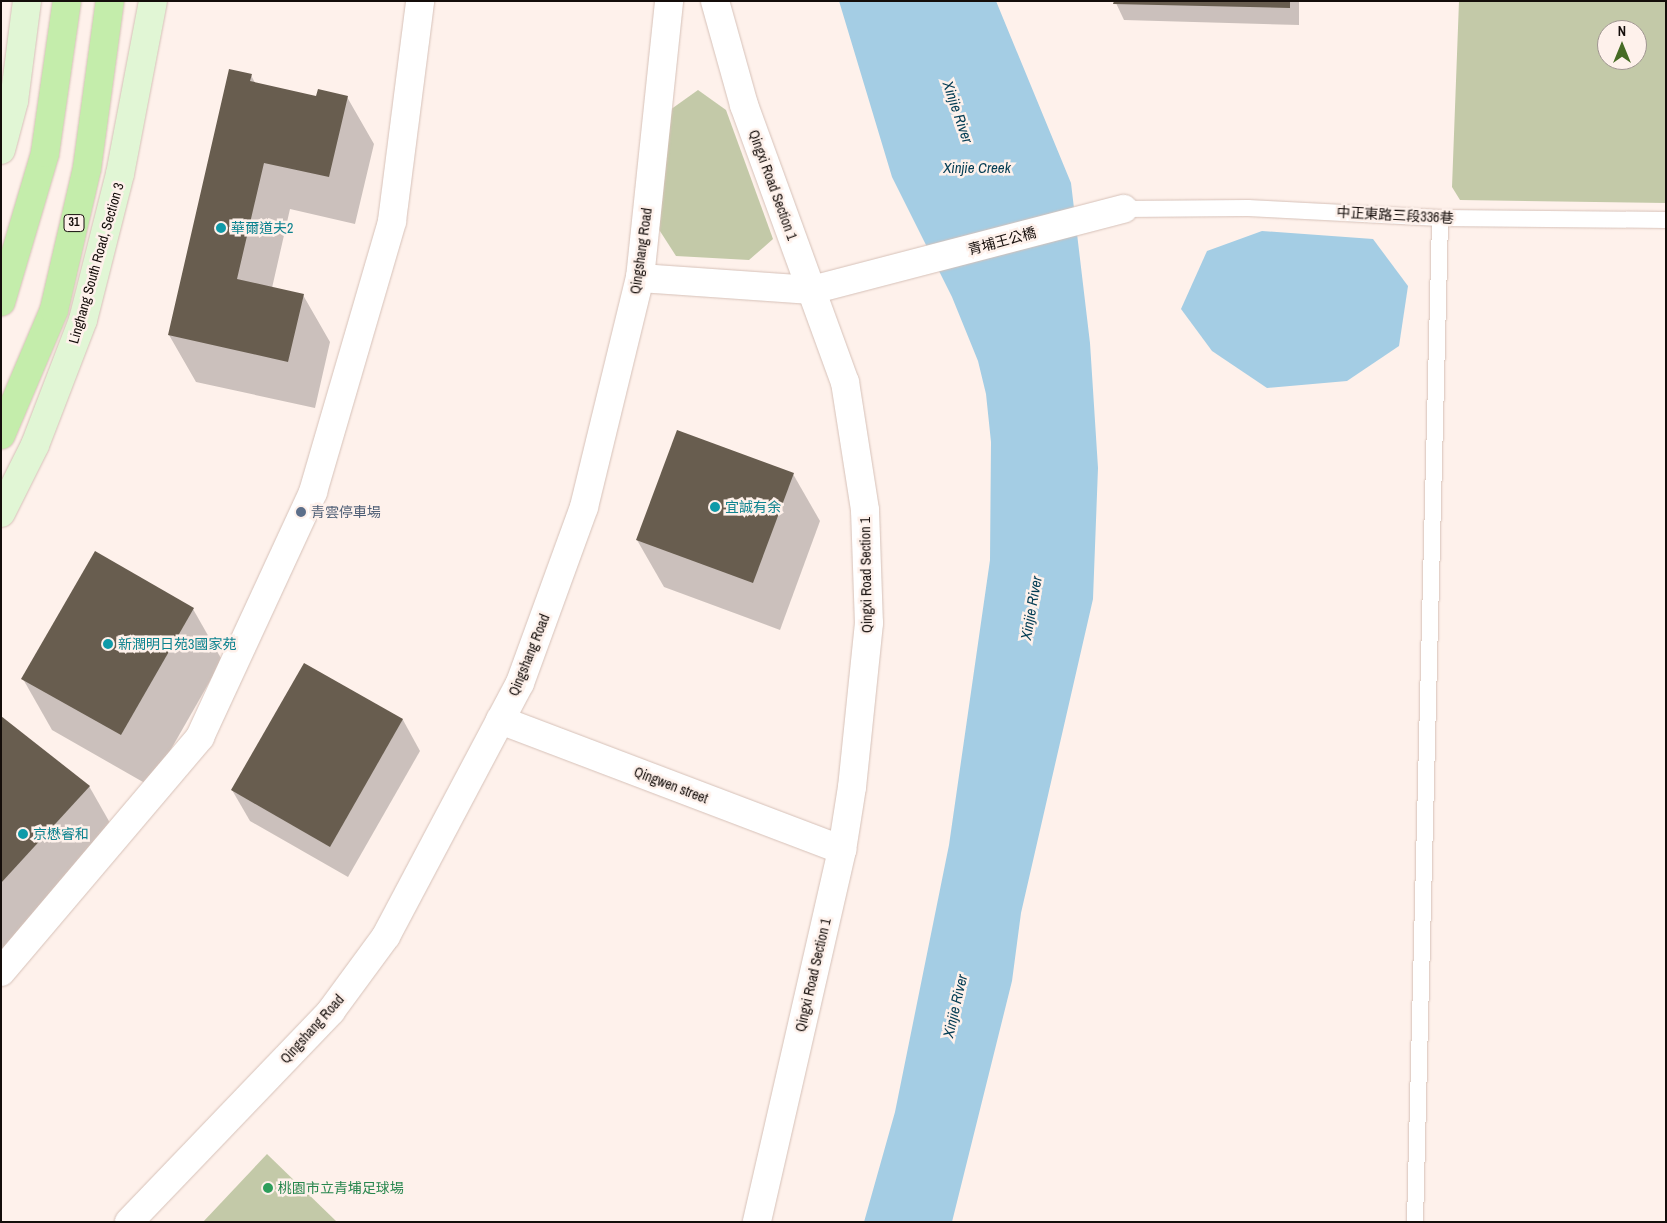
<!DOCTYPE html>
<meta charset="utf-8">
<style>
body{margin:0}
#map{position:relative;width:1667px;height:1223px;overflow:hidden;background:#fef1eb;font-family:"Archivo Narrow","Noto Sans TC",sans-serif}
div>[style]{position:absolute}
.green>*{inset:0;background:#c3c9a8}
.water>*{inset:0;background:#a4cde4}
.shadow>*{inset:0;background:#0003}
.building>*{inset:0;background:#685d4f}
.roads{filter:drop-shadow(0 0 1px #d6c1b8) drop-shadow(0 0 1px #d6c1b8)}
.lane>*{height:16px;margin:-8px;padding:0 8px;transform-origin:8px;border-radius:8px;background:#fff}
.street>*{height:28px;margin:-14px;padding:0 14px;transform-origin:14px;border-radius:14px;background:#fff}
.secondary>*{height:28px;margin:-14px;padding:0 14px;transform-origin:14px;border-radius:14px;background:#e1f6d5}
.primary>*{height:28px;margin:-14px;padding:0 14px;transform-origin:14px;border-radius:14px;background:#c4edab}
.dots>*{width:14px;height:14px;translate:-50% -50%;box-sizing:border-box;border:2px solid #fef1eb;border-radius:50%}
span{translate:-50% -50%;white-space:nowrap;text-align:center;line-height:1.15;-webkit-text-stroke:5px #fef1eb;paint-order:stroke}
.shield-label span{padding:1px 4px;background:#fef1eb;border:1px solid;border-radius:4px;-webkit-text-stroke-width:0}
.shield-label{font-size:12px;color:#140d0a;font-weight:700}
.street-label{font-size:14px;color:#140d0a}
.culture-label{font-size:14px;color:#0d838f}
.left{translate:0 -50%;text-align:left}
.service-label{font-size:14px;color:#4e5e75}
.leisure-label{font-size:14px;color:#27864d}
.water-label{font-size:15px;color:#033c53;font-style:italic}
.frame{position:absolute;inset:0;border:2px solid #140d0a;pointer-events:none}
.north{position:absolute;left:1597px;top:20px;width:50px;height:50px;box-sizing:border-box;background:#fef1eb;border:1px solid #a09691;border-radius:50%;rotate:0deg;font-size:14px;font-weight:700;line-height:20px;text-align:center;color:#140d0a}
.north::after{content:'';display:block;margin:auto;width:18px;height:22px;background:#466b25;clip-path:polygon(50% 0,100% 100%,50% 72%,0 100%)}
</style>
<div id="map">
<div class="green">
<i style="clip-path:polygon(evenodd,1459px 1px,1666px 1px,1666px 203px,1460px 200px,1452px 187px,1459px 1px,1607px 30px,1637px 30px,1637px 60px,1607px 60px,1607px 30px)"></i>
<i style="clip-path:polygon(698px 90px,726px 110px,773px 239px,749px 260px,676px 256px,658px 228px,670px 110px)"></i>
<i style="clip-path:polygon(267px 1154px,337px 1222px,203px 1222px)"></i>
</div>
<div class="water">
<i style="clip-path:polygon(839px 1px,996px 1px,1071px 183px,1090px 343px,1098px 468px,1093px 599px,1021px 913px,1012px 981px,952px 1222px,864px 1222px,895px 1112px,949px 845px,990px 560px,991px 442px,986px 394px,978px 361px,952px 297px,892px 177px)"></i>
<i style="clip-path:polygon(1262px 231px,1373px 239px,1408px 286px,1399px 346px,1347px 381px,1267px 388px,1212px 351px,1181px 309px,1207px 251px)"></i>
</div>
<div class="shadow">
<i style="clip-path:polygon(1115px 1px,1299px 1px,1299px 25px,1124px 20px)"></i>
<i style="clip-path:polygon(251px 75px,255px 83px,317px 97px,347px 97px,374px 144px,355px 224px,290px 209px,272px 288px,303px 295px,330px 342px,315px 408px,196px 382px,169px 335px)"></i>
<i style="clip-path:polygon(793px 474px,820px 521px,780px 630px,664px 587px,637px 540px)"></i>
<i style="clip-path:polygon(193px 609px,222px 660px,150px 786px,52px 730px,23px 679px)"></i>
<i style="clip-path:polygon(305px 664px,403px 720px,420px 751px,348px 877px,250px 821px,232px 790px)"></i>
<i style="clip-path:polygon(1px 717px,89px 786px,118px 837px,1px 966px)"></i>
</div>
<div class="building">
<i style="clip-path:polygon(1114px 1px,1290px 1px,1290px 8px,1113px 4px)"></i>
<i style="clip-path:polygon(229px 69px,252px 74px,250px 81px,316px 96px,318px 89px,348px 96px,329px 177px,264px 163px,237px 279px,304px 294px,288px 362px,168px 335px)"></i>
<i style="clip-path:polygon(677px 430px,794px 473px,753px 583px,636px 540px)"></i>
<i style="clip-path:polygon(95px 551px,194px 608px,121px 735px,21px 679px)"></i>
<i style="clip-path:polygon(304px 663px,403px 719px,330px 847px,231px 790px)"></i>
<i style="clip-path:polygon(1px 716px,90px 786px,1px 883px)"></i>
</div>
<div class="roads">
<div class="lane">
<i style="left:1124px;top:209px;width:124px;rotate:-0.5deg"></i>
<i style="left:1248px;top:208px;width:192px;rotate:3deg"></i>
<i style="left:1440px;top:218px;width:226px;rotate:0.5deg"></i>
<i style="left:1415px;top:1222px;width:1004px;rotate:-88.57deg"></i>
</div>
<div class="street">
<i style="left:715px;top:1px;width:108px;rotate:74.4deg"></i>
<i style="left:744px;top:105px;width:295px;rotate:70deg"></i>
<i style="left:845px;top:382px;width:130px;rotate:81.1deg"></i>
<i style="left:865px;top:510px;width:113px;rotate:88deg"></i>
<i style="left:869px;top:623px;width:165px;rotate:95.9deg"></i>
<i style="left:852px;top:787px;width:64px;rotate:99deg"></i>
<i style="left:842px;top:850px;width:382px;rotate:102.9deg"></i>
<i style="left:640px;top:278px;width:172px;rotate:4deg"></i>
<i style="left:812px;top:290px;width:322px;rotate:-14.6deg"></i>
<i style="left:500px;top:720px;width:366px;rotate:20.8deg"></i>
<i style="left:1px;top:972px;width:308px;rotate:-49.7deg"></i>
<i style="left:200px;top:737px;width:270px;rotate:-65.2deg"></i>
<i style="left:313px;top:492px;width:282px;rotate:-73.7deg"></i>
<i style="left:392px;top:221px;width:222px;rotate:-82.7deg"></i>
<i style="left:129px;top:1222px;width:292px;rotate:-46.2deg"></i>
<i style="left:331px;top:1011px;width:93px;rotate:-53.7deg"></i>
<i style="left:386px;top:936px;width:286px;rotate:-62.1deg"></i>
<i style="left:520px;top:683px;width:187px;rotate:-70deg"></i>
<i style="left:584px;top:507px;width:236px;rotate:-76.3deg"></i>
<i style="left:640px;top:278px;width:279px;rotate:-84deg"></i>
</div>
<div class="secondary">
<i style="left:1px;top:150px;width:51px;rotate:-75.1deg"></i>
<i style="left:14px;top:101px;width:101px;rotate:-82.6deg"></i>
<i style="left:1px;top:513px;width:76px;rotate:-63.4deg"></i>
<i style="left:35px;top:445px;width:134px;rotate:-69deg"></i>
<i style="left:83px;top:320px;width:151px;rotate:-75.8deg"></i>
<i style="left:120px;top:174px;width:176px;rotate:-79.2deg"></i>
</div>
<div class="primary">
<i style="left:1px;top:302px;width:155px;rotate:-73.5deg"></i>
<i style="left:45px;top:153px;width:154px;rotate:-81.8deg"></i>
<i style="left:1px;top:435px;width:136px;rotate:-67deg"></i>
<i style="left:54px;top:310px;width:146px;rotate:-76.9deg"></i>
<i style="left:87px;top:168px;width:169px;rotate:-82.2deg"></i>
</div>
</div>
<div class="dots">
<i style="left:221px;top:228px;background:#0f9aa8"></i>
<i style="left:715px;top:507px;background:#0f9aa8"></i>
<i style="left:301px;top:512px;background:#5c6f8a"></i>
<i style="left:108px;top:644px;background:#0f9aa8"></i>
<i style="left:23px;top:834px;background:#0f9aa8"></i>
<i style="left:268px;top:1188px;background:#2e9e5b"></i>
</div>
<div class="shield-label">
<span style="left:74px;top:223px">31</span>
</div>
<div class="street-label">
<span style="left:773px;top:185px;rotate:70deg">Qingxi Road Section 1</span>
<span style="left:1395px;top:215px;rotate:3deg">中正東路三段336巷</span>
<span style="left:1002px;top:241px;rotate:-15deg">青埔王公橋</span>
<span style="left:641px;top:251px;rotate:-82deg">Qingshang Road</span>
<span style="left:96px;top:263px;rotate:-74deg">Linghang South Road, Section 3</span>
<span style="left:866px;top:575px;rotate:-91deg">Qingxi Road Section 1</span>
<span style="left:529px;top:655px;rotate:-68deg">Qingshang Road</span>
<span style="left:671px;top:785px;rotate:21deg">Qingwen street</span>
<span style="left:813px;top:975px;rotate:-77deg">Qingxi Road Section 1</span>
<span style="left:312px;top:1029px;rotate:-48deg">Qingshang Road</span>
</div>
<div class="culture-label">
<span class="left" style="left:231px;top:228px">華爾道夫2</span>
<span class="left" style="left:725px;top:507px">宜誠有余</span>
<span class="left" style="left:118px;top:644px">新潤明日苑3國家苑</span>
<span class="left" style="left:33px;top:834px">京懋睿和</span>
</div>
<div class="service-label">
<span class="left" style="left:311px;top:512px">青雲停車場</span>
</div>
<div class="leisure-label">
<span class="left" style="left:278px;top:1188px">桃園市立青埔足球場</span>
</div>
<div class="water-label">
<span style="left:958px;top:112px;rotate:71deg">Xinjie River</span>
<span style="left:977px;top:168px">Xinjie Creek</span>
<span style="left:1031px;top:608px;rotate:-80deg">Xinjie River</span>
<span style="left:955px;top:1006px;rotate:-77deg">Xinjie River</span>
</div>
<div class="frame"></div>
<div class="north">N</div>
</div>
